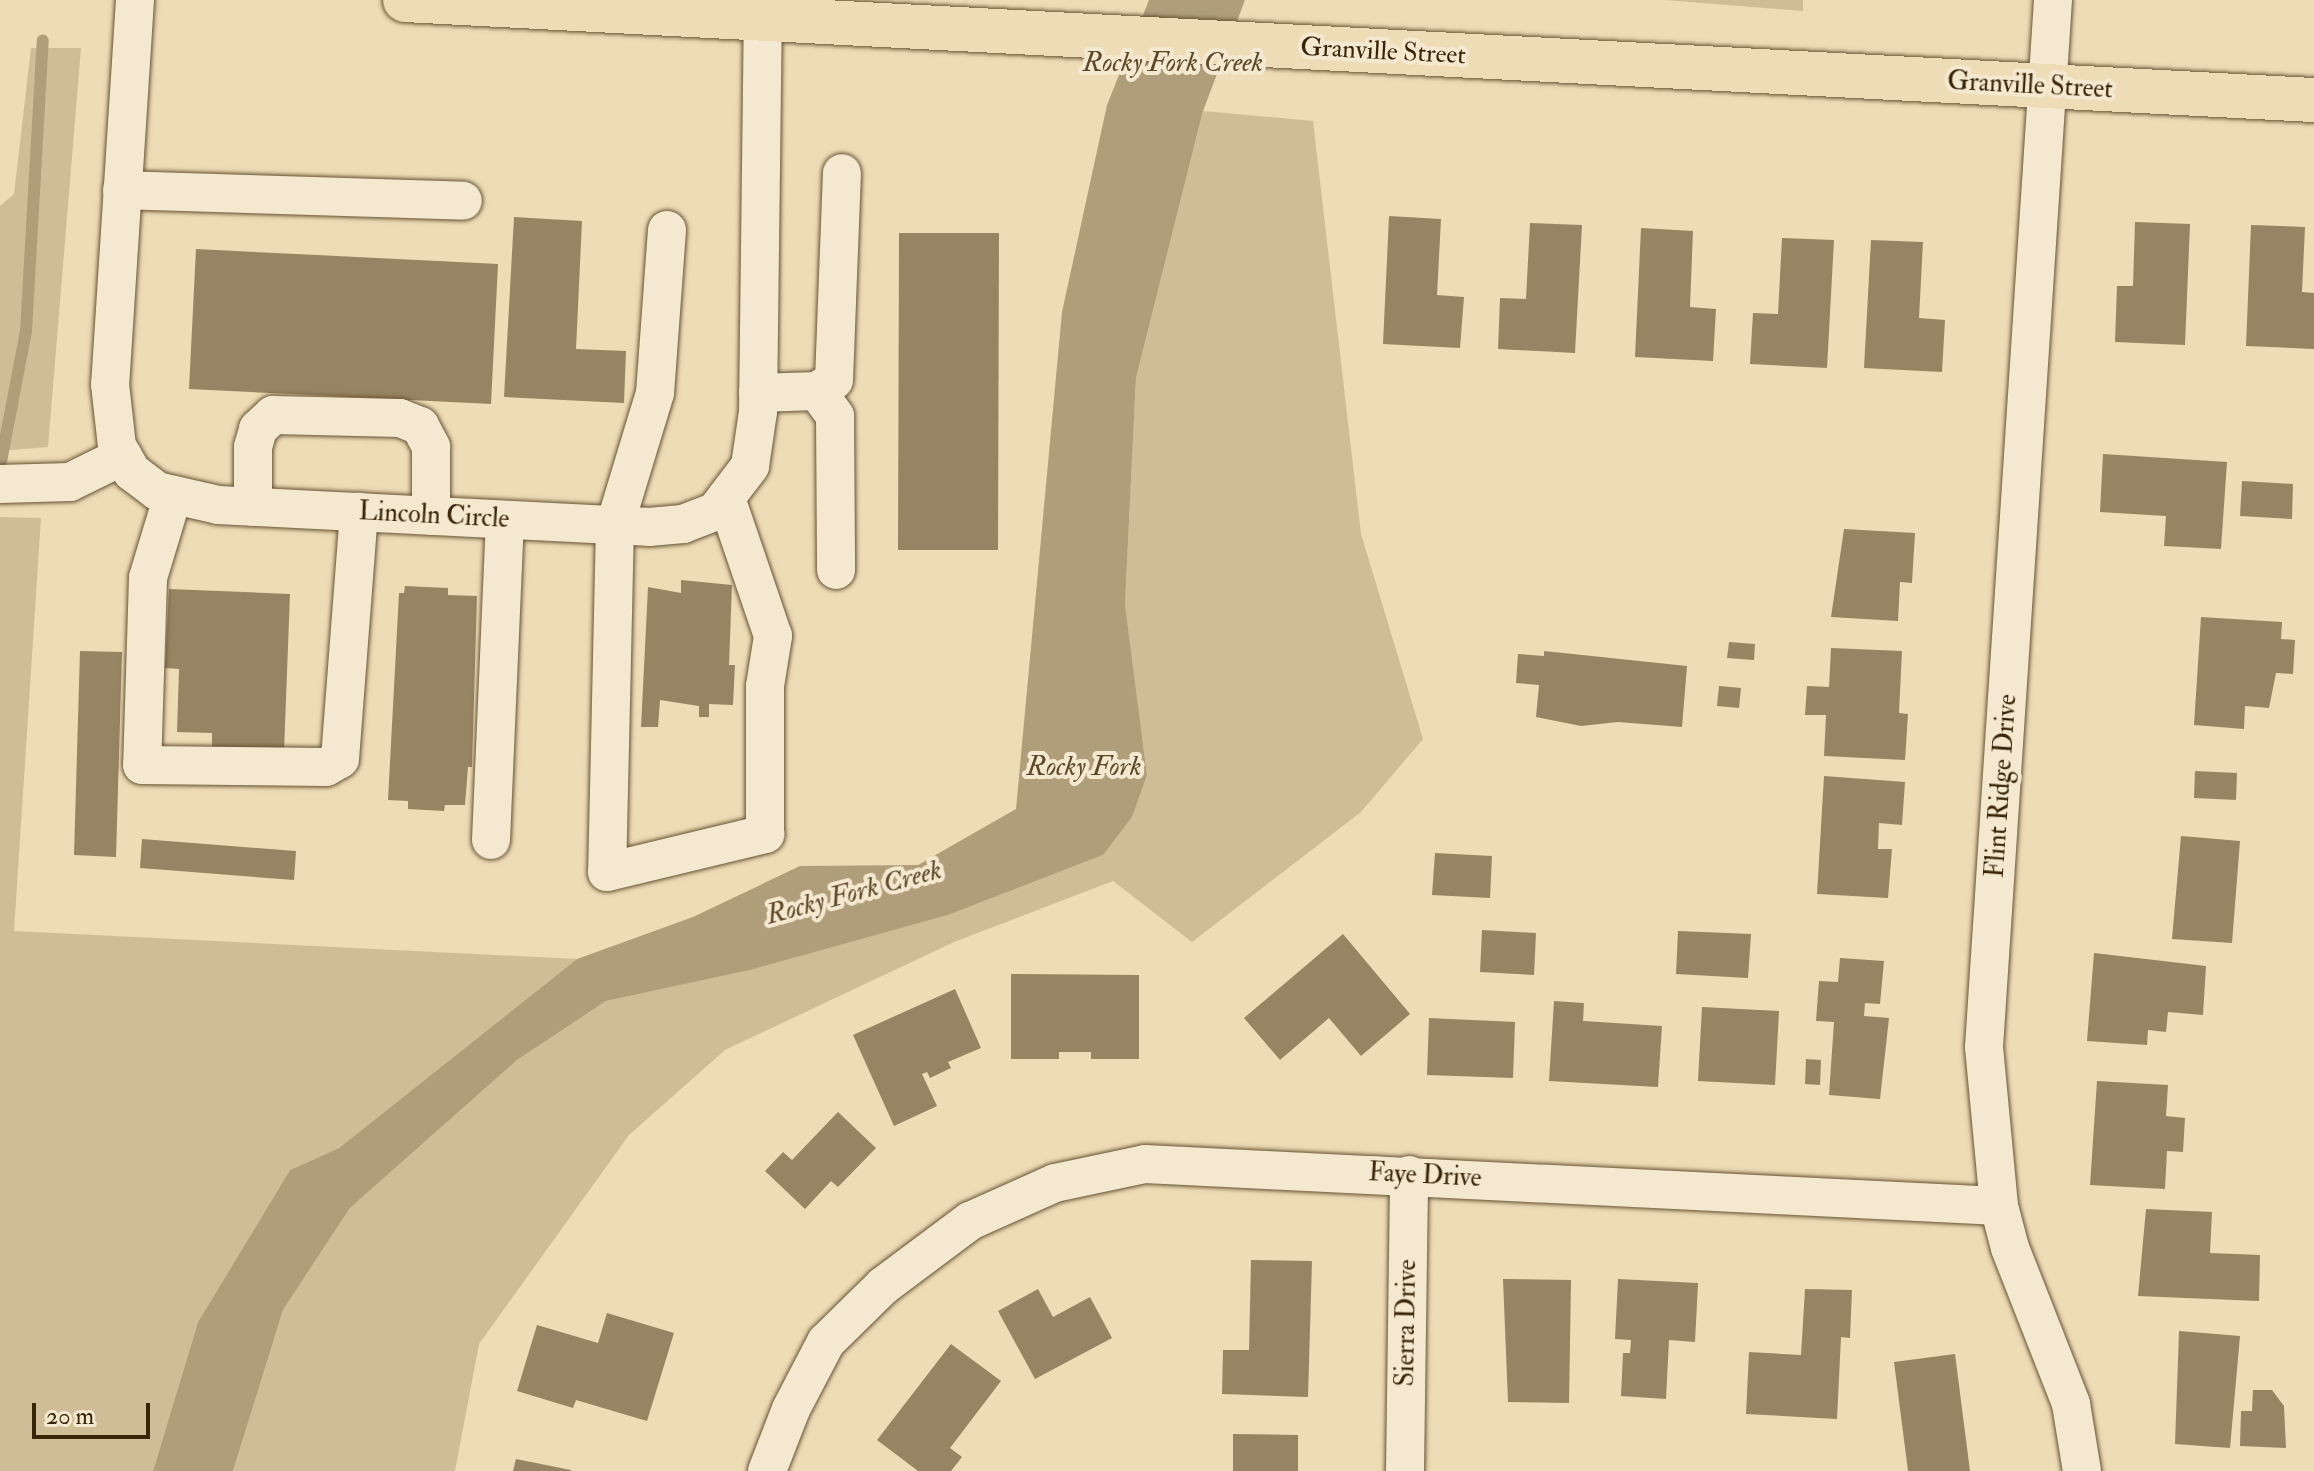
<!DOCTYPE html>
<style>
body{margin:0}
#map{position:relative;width:2314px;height:1471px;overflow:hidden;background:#eedcb6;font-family:"IM FELL Double Pica",serif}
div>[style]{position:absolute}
.green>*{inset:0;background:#cfbd98}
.water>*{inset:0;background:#b09e7b}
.stream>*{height:12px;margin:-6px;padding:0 6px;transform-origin:6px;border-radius:6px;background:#b09e7b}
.building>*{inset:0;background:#978462}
.roads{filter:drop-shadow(0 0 2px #665334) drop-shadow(0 0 2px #665334)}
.minor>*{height:38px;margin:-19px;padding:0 19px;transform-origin:19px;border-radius:19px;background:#f4e8d0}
.major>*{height:44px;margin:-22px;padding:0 22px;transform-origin:22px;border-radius:22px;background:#eedcb6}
span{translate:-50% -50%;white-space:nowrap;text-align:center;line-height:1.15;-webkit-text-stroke:8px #f4e8d0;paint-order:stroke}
.street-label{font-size:26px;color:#382508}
.water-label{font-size:28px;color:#5c492a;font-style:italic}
.scale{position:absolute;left:32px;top:1403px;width:118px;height:36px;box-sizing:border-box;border:4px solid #382508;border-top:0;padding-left:10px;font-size:24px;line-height:28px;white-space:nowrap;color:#382508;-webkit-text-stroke:6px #f4e8d0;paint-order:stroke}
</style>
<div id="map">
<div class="green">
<i style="clip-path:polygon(1665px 0,1803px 0,1803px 11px)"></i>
<i style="clip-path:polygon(31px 48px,81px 48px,48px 447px,0 451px,0 206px,14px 194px)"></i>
<i style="clip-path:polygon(1203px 111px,1313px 121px,1361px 534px,1423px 739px,1361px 812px,1192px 942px,1113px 881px,954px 942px,725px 1050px,629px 1135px,479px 1344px,455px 1471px,233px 1471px,283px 1310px,350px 1208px,517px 1060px,606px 1001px,750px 970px,948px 915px,1103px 855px,1147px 775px,1125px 604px,1136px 378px)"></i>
<i style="clip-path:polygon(0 517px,41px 518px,14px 931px,577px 959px,339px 1148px,290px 1170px,198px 1322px,153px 1471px,0 1471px)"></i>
</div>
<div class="water">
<i style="clip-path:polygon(1149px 0,1245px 0,1203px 111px,1136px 378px,1125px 604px,1147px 775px,1132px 817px,1103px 855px,948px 915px,750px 970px,606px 1001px,517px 1060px,350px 1208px,283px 1310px,233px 1471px,153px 1471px,198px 1322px,290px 1170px,339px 1148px,577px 959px,693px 917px,800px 866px,918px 865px,1016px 809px,1062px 312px,1107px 105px)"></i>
</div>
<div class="stream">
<i style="left:1px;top:462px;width:133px;rotate:-79.2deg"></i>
<i style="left:26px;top:331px;width:291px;rotate:-86.7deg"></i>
</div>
<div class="building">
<i style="clip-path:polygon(1389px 216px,1441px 219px,1437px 295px,1464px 297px,1460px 348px,1383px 344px)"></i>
<i style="clip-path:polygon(514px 217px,582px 221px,576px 349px,626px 351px,624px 403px,504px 397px)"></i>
<i style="clip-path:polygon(2135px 222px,2190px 224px,2185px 345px,2115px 342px,2117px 286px,2133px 286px)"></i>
<i style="clip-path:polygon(1530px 223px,1582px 225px,1575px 353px,1498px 349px,1500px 298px,1526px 299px)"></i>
<i style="clip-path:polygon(2251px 225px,2305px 227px,2302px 292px,2314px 293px,2314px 349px,2246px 346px)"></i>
<i style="clip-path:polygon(1641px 228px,1693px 231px,1690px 307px,1716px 309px,1713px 361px,1635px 357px)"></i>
<i style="clip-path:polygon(899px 233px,999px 233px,998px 550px,898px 550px)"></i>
<i style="clip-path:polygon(1782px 238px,1834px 240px,1827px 368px,1750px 364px,1753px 313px,1778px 314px)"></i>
<i style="clip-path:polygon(1871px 240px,1923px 242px,1919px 318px,1945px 320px,1942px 372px,1864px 368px)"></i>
<i style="clip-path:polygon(196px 249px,498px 264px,491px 404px,189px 389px)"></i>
<i style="clip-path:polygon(2103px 454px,2227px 462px,2221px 549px,2164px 546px,2166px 516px,2100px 512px)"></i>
<i style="clip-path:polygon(2242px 481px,2293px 484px,2292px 519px,2240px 516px)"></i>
<i style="clip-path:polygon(1844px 529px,1915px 533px,1912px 583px,1900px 582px,1898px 621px,1831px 617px)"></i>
<i style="clip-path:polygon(681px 580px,732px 585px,729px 665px,735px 665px,733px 705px,709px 704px,709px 717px,699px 717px,699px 706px,660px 700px,658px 727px,641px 727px,648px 587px,681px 593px)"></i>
<i style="clip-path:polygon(405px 586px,448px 588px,448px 595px,477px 596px,472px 767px,468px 767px,465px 805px,445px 805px,444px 811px,408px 809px,408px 801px,388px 800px,399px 593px,404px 593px)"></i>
<i style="clip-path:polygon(169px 589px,290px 594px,284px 752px,212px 748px,212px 733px,177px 732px,179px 669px,165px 668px)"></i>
<i style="clip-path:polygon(2201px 617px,2282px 622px,2281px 639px,2295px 640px,2293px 674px,2276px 673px,2269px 708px,2245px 706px,2244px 729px,2194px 725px)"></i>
<i style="clip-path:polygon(1729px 642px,1755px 644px,1754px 660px,1727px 658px)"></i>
<i style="clip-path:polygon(1831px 648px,1902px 651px,1899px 713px,1908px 714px,1905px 760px,1824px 756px,1826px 715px,1805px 715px,1807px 686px,1829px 687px)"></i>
<i style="clip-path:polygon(80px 651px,122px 652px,116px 857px,74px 855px)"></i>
<i style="clip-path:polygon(1544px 651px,1687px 666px,1682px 727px,1618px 722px,1581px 726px,1536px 717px,1539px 685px,1516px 683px,1518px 654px,1544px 656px)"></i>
<i style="clip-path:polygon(1719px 686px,1741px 688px,1739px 708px,1717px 706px)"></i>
<i style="clip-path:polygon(2195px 771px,2237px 773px,2236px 800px,2194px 798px)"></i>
<i style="clip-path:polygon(1824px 776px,1905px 782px,1902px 825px,1879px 823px,1878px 849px,1892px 849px,1888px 898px,1817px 894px)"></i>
<i style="clip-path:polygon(2181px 836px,2240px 841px,2232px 943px,2172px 939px)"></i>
<i style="clip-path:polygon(142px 839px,296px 851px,294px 880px,140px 868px)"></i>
<i style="clip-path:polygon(1435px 853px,1492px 856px,1490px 898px,1432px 895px)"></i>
<i style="clip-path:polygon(1482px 930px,1536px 933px,1534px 975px,1480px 972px)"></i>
<i style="clip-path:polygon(1678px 931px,1751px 934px,1748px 978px,1676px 974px)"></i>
<i style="clip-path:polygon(1343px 934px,1410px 1014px,1361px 1056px,1329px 1018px,1280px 1060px,1244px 1018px)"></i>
<i style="clip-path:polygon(2094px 953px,2206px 966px,2203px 1015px,2168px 1012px,2166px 1032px,2148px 1030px,2147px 1045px,2087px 1041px)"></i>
<i style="clip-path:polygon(1840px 958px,1884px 961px,1880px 1004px,1865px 1003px,1864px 1016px,1889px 1018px,1880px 1099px,1829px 1095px,1834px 1022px,1816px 1021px,1819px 981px,1838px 982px)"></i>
<i style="clip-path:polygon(1011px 974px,1139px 975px,1139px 1059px,1091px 1059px,1091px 1052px,1059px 1052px,1059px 1059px,1011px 1059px)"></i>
<i style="clip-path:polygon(955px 989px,981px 1048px,948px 1062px,951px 1068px,930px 1078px,927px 1072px,922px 1074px,937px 1106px,894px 1126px,853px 1035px)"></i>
<i style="clip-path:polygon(1554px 1001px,1584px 1003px,1583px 1021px,1662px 1026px,1658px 1087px,1549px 1081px)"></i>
<i style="clip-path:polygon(1702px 1007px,1779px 1011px,1775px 1085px,1698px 1081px)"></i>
<i style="clip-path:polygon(1429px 1018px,1515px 1022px,1513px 1078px,1427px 1075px)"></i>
<i style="clip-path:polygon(1806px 1059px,1821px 1060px,1820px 1085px,1805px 1084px)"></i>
<i style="clip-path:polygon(2097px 1081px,2168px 1085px,2166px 1116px,2185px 1118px,2183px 1152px,2167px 1151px,2165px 1189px,2090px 1185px)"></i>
<i style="clip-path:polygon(838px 1112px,876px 1148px,838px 1187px,831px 1181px,805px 1209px,765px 1171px,783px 1152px,792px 1160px)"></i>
<i style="clip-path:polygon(2146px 1209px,2212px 1212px,2210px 1253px,2260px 1255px,2259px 1301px,2138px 1296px)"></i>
<i style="clip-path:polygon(1251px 1260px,1312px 1261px,1308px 1397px,1222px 1394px,1223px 1350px,1249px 1350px)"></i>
<i style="clip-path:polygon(1503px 1279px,1571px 1280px,1569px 1403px,1508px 1402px)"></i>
<i style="clip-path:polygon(1618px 1279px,1698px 1283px,1695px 1342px,1669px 1340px,1666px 1399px,1621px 1396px,1623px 1353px,1630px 1353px,1631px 1340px,1615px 1339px)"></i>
<i style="clip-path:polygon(1038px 1289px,1053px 1317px,1090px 1297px,1112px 1338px,1035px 1379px,998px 1311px)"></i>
<i style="clip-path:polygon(1805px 1289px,1852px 1290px,1850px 1338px,1841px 1337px,1837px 1419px,1746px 1414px,1749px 1352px,1801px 1355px)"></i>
<i style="clip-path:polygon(607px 1313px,674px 1333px,647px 1421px,576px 1400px,573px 1408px,517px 1391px,537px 1325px,598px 1343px)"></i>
<i style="clip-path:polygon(2179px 1331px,2240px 1336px,2230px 1448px,2175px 1444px)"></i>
<i style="clip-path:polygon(951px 1344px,1001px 1381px,950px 1448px,962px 1457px,951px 1471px,918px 1471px,877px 1440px)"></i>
<i style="clip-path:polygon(1955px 1354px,1970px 1471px,1908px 1471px,1894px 1362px)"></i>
<i style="clip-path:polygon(2253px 1390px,2272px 1390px,2284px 1406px,2286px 1448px,2240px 1446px,2241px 1411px,2252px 1411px)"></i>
<i style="clip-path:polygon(1233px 1434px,1298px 1435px,1298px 1471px,1233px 1471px)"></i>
<i style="clip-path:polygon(516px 1459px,571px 1470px,571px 1471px,513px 1471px)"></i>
</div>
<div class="roads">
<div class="minor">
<i style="left:135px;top:0;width:385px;rotate:93.7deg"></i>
<i style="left:110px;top:384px;width:62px;rotate:83.6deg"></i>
<i style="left:117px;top:446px;width:30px;rotate:60deg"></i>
<i style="left:132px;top:472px;width:31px;rotate:37deg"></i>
<i style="left:157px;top:491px;width:63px;rotate:12.9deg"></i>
<i style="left:218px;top:505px;width:432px;rotate:2.9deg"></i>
<i style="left:649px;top:527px;width:34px;rotate:-5deg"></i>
<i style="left:683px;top:524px;width:34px;rotate:-21deg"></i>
<i style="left:715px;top:512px;width:58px;rotate:-52.7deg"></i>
<i style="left:750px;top:466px;width:55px;rotate:-81.6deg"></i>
<i style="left:758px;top:412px;width:391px;rotate:-89.3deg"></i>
<i style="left:2053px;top:0;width:1049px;rotate:93.77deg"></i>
<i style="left:1984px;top:1047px;width:160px;rotate:84.6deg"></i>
<i style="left:1999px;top:1206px;width:43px;rotate:75.3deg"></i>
<i style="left:2010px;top:1248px;width:168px;rotate:68.6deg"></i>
<i style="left:2071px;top:1404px;width:68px;rotate:80.7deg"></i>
<i style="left:122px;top:190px;width:341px;rotate:1.8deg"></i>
<i style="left:667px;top:230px;width:163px;rotate:94.2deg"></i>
<i style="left:655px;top:393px;width:138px;rotate:106.9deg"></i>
<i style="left:615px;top:525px;width:347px;rotate:91.3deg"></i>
<i style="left:607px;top:872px;width:163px;rotate:-13.5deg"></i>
<i style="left:765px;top:834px;width:148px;rotate:-90deg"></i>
<i style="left:765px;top:686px;width:51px;rotate:-80.9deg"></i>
<i style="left:773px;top:636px;width:146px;rotate:-108.8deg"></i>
<i style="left:817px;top:391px;width:31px;rotate:54deg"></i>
<i style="left:835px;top:416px;width:154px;rotate:89.6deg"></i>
<i style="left:758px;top:393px;width:59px;rotate:-1.9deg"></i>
<i style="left:817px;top:391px;width:20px;rotate:-33deg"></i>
<i style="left:834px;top:380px;width:207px;rotate:-87.8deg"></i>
<i style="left:0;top:484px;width:70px;rotate:-1.6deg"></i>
<i style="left:70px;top:482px;width:59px;rotate:-26.1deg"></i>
<i style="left:173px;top:495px;width:87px;rotate:106.8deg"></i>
<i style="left:148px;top:578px;width:187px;rotate:91.8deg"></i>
<i style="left:142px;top:765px;width:184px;rotate:0.6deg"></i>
<i style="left:326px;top:767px;width:16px;rotate:-30deg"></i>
<i style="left:340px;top:759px;width:248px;rotate:-85.6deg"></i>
<i style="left:253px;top:507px;width:60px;rotate:-90deg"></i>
<i style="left:253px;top:447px;width:19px;rotate:-74deg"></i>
<i style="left:258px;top:429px;width:21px;rotate:-43deg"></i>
<i style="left:273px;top:415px;width:127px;rotate:1.4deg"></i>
<i style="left:400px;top:418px;width:22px;rotate:22deg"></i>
<i style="left:420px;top:426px;width:24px;rotate:62deg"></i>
<i style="left:431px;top:447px;width:69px;rotate:90deg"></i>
<i style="left:491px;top:840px;width:320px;rotate:-87.5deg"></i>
<i style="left:767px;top:1471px;width:66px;rotate:-68.8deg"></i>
<i style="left:791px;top:1409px;width:76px;rotate:-62.4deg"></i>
<i style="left:826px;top:1342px;width:80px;rotate:-44.5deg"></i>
<i style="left:883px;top:1286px;width:109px;rotate:-36.8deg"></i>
<i style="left:970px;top:1221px;width:93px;rotate:-24.1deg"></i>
<i style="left:1055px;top:1183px;width:92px;rotate:-11.9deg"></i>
<i style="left:1145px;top:1164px;width:855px;rotate:2.82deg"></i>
<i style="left:1405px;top:1471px;width:296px;rotate:-89.2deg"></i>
</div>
<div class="major">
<i style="left:405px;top:0;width:1912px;rotate:3deg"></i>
</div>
</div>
<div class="street-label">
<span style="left:1383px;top:52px;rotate:3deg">Granville Street</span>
<span style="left:2030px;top:86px;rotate:3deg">Granville Street</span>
<span style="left:434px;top:516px;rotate:3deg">Lincoln Circle</span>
<span style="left:2002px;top:786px;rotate:-86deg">Flint Ridge Drive</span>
<span style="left:1425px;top:1176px;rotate:3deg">Faye Drive</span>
<span style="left:1407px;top:1323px;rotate:-89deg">Sierra Drive</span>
</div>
<div class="water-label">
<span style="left:1173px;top:63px">Rocky Fork Creek</span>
<span style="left:1084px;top:767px">Rocky Fork</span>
<span style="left:854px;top:893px;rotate:-15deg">Rocky Fork Creek</span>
</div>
<div class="scale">20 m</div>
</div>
